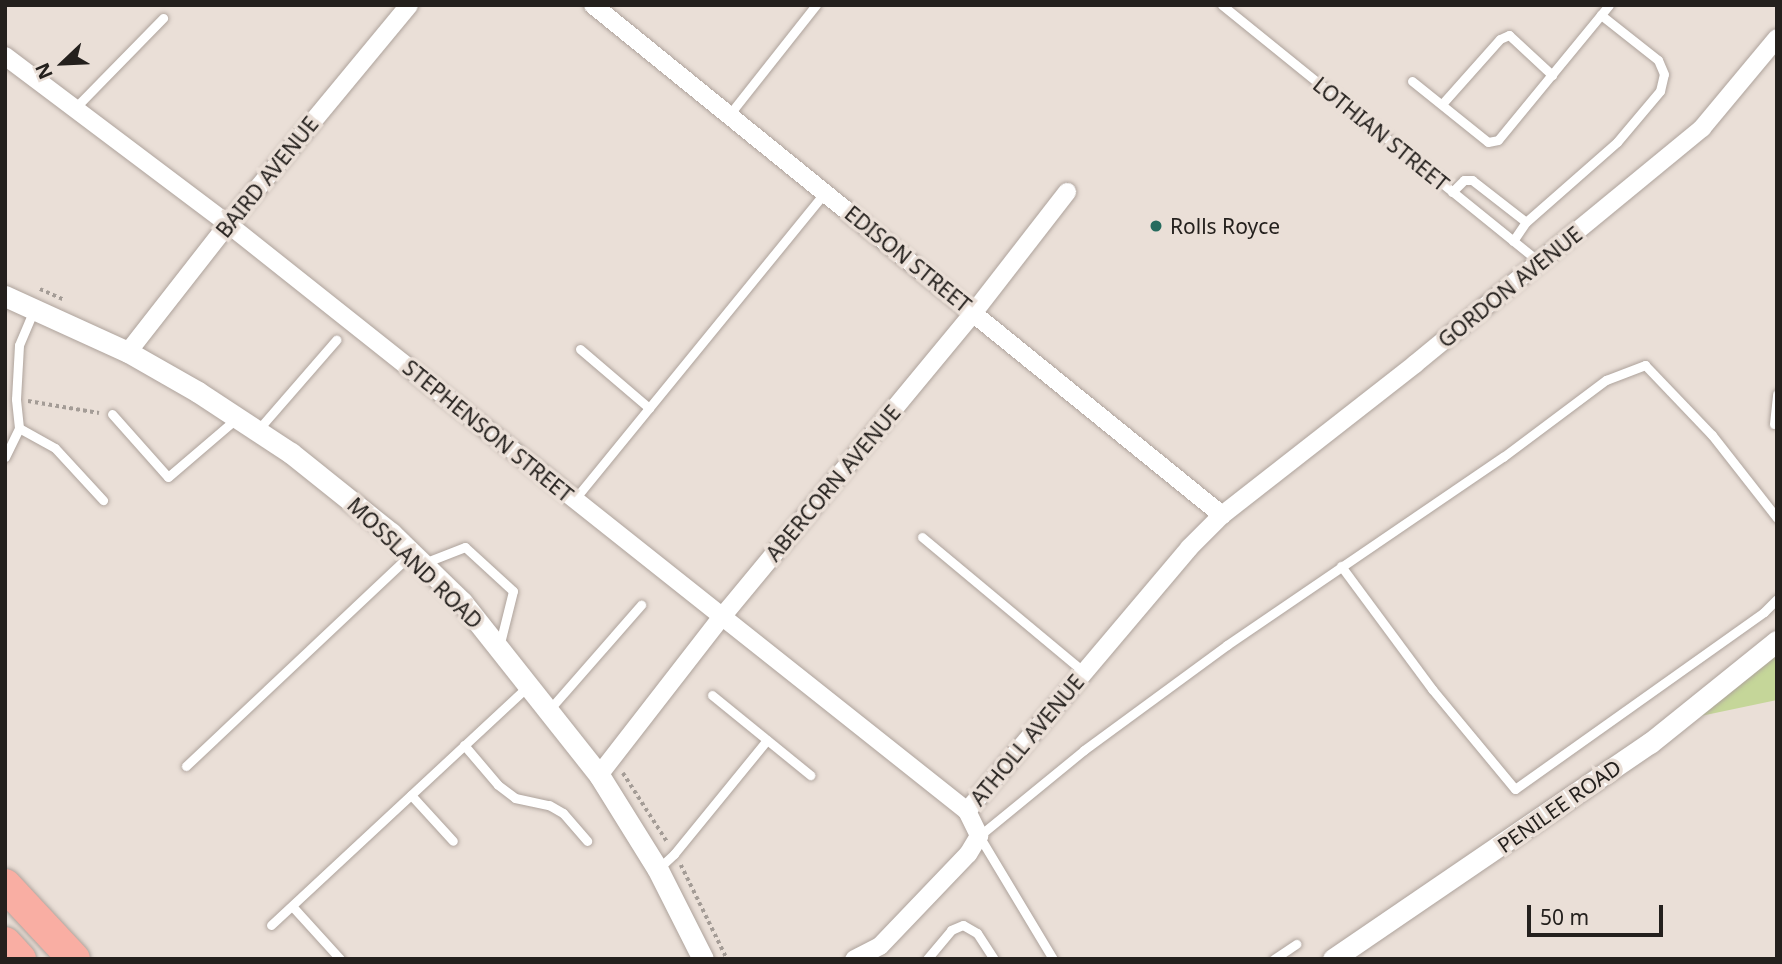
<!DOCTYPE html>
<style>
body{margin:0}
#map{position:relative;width:1782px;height:964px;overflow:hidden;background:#eadfd7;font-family:"Noto Sans",sans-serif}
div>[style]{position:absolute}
.green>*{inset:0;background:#c5d699}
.path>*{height:3.5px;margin-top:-1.75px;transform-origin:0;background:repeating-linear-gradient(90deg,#a49c96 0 3.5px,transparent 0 7px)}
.roads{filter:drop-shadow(0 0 2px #aea39c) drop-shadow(0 0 2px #aea39c)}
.service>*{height:9px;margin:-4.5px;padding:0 4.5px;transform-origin:4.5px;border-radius:4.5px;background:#fff}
.minor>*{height:18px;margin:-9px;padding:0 9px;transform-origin:9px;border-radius:9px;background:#fff}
.tertiary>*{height:21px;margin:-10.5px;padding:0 10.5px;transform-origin:10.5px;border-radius:10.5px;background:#fff}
.motorway>*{height:32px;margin:-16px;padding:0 16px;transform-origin:16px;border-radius:16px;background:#f9aea3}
.dots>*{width:19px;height:19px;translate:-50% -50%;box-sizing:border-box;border:4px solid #eadfd7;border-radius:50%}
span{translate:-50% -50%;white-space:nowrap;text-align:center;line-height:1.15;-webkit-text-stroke:7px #eadfd7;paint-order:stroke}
.street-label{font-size:21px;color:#24201d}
.poi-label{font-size:21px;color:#24201d}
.left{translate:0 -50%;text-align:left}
.frame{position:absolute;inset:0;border:7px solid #24201d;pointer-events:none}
.north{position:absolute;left:28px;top:28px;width:70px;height:70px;-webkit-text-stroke:5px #eadfd7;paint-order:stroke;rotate:247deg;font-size:19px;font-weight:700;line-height:28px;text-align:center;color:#24201d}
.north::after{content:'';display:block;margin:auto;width:24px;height:32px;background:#24201d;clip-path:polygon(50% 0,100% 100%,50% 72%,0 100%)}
.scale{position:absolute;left:1527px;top:905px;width:136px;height:32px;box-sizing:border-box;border:4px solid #24201d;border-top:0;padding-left:9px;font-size:21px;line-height:24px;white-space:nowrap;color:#24201d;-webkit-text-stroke:5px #eadfd7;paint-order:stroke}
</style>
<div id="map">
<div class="green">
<i style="clip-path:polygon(1777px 652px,1777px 700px,1696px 717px)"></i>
</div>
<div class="path">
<i style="left:40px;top:289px;width:27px;rotate:24deg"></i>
<i style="left:28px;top:401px;width:72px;rotate:9.6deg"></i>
<i style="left:623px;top:773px;width:83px;rotate:57.3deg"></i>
<i style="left:681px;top:865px;width:105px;rotate:63.9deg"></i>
</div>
<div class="roads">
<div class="service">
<i style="left:1222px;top:5px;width:408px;rotate:39deg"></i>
<i style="left:1412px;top:81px;width:97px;rotate:38.8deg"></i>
<i style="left:1488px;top:142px;width:10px;rotate:-11deg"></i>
<i style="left:1498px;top:140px;width:175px;rotate:-50.6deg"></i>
<i style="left:1442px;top:104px;width:87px;rotate:-48.3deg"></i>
<i style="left:1500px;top:39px;width:10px;rotate:-24deg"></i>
<i style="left:1509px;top:35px;width:59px;rotate:42.9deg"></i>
<i style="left:75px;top:108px;width:126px;rotate:-45.6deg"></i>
<i style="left:729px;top:115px;width:140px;rotate:-51.7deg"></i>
<i style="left:1452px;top:192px;width:17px;rotate:-45deg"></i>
<i style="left:1464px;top:180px;width:8px"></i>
<i style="left:1472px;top:180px;width:68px;rotate:37.9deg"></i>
<i style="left:1513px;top:241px;width:23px;rotate:-56deg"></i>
<i style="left:1526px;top:222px;width:121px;rotate:-41.3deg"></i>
<i style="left:1617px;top:142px;width:67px;rotate:-49.9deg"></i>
<i style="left:1660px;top:91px;width:17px;rotate:-77deg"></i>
<i style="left:1664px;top:74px;width:15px;rotate:-113deg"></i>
<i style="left:1658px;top:60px;width:73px;rotate:-141.7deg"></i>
<i style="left:580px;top:349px;width:91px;rotate:40.5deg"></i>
<i style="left:112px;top:414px;width:84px;rotate:48.4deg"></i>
<i style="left:168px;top:477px;width:89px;rotate:-40.5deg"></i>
<i style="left:1774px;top:424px;width:30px;rotate:-84deg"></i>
<i style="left:19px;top:428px;width:41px;rotate:29.1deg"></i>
<i style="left:55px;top:448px;width:71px;rotate:47.3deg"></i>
<i style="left:257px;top:431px;width:121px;rotate:-49deg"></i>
<i style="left:5px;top:457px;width:32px;rotate:-64deg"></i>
<i style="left:19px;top:428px;width:29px;rotate:-96deg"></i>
<i style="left:16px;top:399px;width:54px;rotate:-86.8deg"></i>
<i style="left:19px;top:345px;width:39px;rotate:-67deg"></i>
<i style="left:574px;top:500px;width:397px;rotate:-50.8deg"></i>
<i style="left:922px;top:537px;width:211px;rotate:39.8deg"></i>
<i style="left:424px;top:563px;width:44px;rotate:-21.3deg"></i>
<i style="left:465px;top:547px;width:65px;rotate:42.5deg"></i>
<i style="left:513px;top:591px;width:58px;rotate:104deg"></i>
<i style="left:1341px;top:566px;width:153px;rotate:53.5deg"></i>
<i style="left:1432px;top:689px;width:130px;rotate:50.3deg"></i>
<i style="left:1515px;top:789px;width:305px;rotate:-35.4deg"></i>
<i style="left:1764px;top:612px;width:18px;rotate:-45deg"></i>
<i style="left:712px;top:695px;width:127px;rotate:39.2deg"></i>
<i style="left:549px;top:710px;width:140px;rotate:-48.8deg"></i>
<i style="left:464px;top:745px;width:52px;rotate:49.6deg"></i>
<i style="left:498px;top:785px;width:21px;rotate:37deg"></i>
<i style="left:515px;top:798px;width:35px;rotate:12deg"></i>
<i style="left:549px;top:805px;width:16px;rotate:30deg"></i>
<i style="left:563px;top:813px;width:37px;rotate:49deg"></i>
<i style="left:186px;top:766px;width:311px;rotate:-43.3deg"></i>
<i style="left:411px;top:795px;width:62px;rotate:47.6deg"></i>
<i style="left:659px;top:868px;width:21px;rotate:-43deg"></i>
<i style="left:674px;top:854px;width:147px;rotate:-50.8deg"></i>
<i style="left:292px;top:906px;width:72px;rotate:47.8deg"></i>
<i style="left:271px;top:925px;width:351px;rotate:-42.9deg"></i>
<i style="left:927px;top:959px;width:38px;rotate:-50deg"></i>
<i style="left:951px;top:930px;width:13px;rotate:-23deg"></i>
<i style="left:963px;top:925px;width:16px;rotate:30deg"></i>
<i style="left:977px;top:933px;width:31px;rotate:57deg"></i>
<i style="left:1053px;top:959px;width:144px;rotate:-121deg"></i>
<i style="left:979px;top:836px;width:136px;rotate:-39.3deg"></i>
<i style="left:1084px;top:750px;width:177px;rotate:-36.3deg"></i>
<i style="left:1227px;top:645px;width:334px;rotate:-34.3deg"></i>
<i style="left:1503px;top:457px;width:129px;rotate:-36.8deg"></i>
<i style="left:1606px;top:380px;width:42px;rotate:-21deg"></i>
<i style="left:1645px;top:365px;width:97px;rotate:46.3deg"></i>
<i style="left:1712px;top:435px;width:105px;rotate:51.9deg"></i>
<i style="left:1274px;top:959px;width:27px;rotate:-34deg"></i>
</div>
<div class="minor">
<i style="left:593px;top:5px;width:810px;rotate:39.04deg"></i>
<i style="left:5px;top:56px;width:279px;rotate:37deg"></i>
<i style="left:228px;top:224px;width:944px;rotate:38.46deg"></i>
<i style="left:967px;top:811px;width:28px;rotate:64deg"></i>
<i style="left:979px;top:836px;width:21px;rotate:121deg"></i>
<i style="left:968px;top:854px;width:127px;rotate:133.7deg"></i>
<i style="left:880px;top:946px;width:29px;rotate:153deg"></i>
<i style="left:128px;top:352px;width:162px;rotate:-52deg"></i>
<i style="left:228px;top:224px;width:284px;rotate:-50.4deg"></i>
<i style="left:599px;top:775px;width:199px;rotate:-52.2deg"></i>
<i style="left:721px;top:618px;width:397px;rotate:-50.4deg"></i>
<i style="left:974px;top:312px;width:152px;rotate:-52.2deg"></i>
<i style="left:967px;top:811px;width:344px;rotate:-49.8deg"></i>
<i style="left:1189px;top:548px;width:47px;rotate:-45deg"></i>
<i style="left:1222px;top:515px;width:245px;rotate:-38deg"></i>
<i style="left:1415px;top:364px;width:372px;rotate:-39.4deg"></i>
<i style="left:1702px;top:128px;width:117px;rotate:-50.2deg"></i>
</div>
<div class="tertiary">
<i style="left:5px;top:296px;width:135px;rotate:24.5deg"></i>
<i style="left:128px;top:352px;width:81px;rotate:29.7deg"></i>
<i style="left:198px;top:392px;width:111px;rotate:33.3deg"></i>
<i style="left:291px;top:453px;width:128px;rotate:38.7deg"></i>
<i style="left:391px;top:533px;width:99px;rotate:44.2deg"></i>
<i style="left:462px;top:602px;width:221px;rotate:51.6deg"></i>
<i style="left:599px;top:775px;width:110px;rotate:58.1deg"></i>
<i style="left:657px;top:868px;width:102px;rotate:63.2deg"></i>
<i style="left:1333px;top:959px;width:384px;rotate:-34.3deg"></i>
<i style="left:1650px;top:743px;width:163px;rotate:-38.8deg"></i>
</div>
<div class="motorway">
<i style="left:5px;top:885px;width:101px;rotate:47deg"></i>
<i style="left:5px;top:943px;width:22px;rotate:47deg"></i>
</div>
</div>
<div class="dots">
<i style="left:1156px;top:226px;background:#266b5e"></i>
</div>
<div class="street-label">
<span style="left:1381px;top:134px;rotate:39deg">LOTHIAN STREET</span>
<span style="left:267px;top:177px;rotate:-51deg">BAIRD AVENUE</span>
<span style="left:908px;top:259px;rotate:39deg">EDISON STREET</span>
<span style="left:1510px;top:287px;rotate:-39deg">GORDON AVENUE</span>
<span style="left:488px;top:431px;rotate:39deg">STEPHENSON STREET</span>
<span style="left:833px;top:483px;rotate:-50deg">ABERCORN AVENUE</span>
<span style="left:415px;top:563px;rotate:44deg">MOSSLAND ROAD</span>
<span style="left:1027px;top:740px;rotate:-50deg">ATHOLL AVENUE</span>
<span style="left:1559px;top:806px;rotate:-35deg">PENILEE ROAD</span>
</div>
<div class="poi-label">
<span class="left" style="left:1170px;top:226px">Rolls Royce</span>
</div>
<div class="frame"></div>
<div class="north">N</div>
<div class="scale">50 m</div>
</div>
